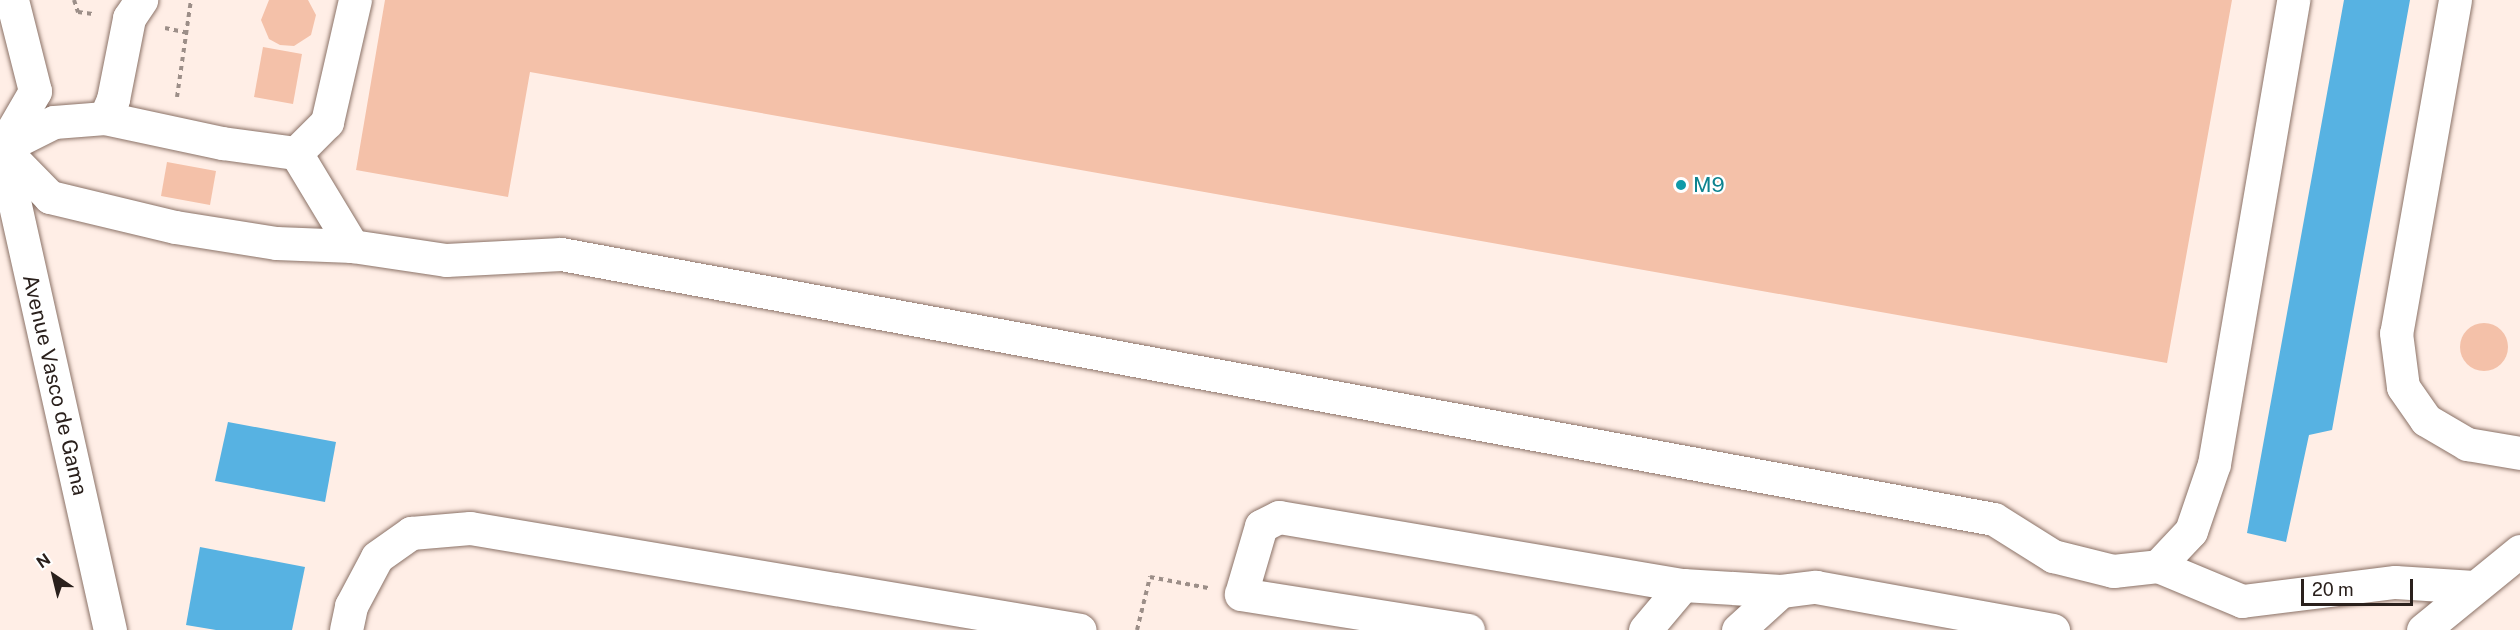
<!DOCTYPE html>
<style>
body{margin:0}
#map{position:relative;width:2520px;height:630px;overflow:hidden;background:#ffeee6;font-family:"Public Sans",sans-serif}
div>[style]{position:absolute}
.water>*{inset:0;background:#57b2e2}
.building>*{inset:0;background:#f4c1a9}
.round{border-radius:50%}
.path>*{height:4px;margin-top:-2px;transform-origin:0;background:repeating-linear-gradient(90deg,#9c8e88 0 4.5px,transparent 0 9px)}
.roads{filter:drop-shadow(0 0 2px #8b7267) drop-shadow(0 0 2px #8b7267)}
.minor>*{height:33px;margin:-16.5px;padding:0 16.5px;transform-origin:16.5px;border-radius:16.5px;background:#fff}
.dots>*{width:16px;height:16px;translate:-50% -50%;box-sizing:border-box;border:3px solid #fff;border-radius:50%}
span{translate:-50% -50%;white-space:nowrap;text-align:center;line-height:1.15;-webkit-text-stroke:4.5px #fff;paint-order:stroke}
.culture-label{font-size:21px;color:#0d838f}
.left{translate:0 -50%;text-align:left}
.street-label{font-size:21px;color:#2a201c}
.north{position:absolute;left:24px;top:546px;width:60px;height:60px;-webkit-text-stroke:4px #fff;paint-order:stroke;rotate:325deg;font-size:16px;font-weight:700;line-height:24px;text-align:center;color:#2a201c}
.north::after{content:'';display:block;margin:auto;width:21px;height:27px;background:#2a201c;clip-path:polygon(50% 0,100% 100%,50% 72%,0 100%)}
.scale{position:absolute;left:2301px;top:579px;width:112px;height:27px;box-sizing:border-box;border:3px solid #2a201c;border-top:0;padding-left:8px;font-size:18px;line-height:21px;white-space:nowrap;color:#2a201c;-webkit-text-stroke:4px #fff;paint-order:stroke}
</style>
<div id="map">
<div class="water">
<i style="clip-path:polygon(2344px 0,2410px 0,2332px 430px,2309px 435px,2286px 542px,2247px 533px)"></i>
<i style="clip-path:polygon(228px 422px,336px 442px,325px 502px,215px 481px)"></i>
<i style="clip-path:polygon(200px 547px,305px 567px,292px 630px,216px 630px,186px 625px)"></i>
</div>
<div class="building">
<i style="clip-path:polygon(269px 0,308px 0,316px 15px,311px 35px,294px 46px,280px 45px,269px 39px,261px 20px)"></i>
<i style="clip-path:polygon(385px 0,2232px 0,2167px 363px,530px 72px,508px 197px,356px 170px)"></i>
<i style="clip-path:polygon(263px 47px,302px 54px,293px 104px,254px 97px)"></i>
<i style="clip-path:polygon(167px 162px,216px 171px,210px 205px,161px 196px)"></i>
<i class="round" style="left:2460px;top:323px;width:48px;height:48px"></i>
</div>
<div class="path">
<i style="left:74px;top:0;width:13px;rotate:72deg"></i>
<i style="left:78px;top:12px;width:15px;rotate:8deg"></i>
<i style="left:165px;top:28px;width:24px;rotate:12deg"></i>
<i style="left:177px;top:97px;width:98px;rotate:-81.8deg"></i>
<i style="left:1137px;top:630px;width:55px;rotate:-76.2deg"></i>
<i style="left:1150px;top:577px;width:59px;rotate:10.7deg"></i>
</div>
<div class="roads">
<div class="minor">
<i style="left:2455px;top:0;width:338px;rotate:100deg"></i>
<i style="left:2396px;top:333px;width:54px;rotate:82.6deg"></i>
<i style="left:2403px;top:387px;width:40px;rotate:55.1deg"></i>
<i style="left:2426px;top:420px;width:48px;rotate:30.3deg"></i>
<i style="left:2467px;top:444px;width:54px;rotate:9.6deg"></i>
<i style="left:105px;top:118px;width:120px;rotate:12.1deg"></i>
<i style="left:222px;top:143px;width:75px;rotate:7.7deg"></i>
<i style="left:296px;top:153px;width:109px;rotate:58.9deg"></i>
<i style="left:352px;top:246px;width:76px;rotate:-177.7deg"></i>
<i style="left:276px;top:243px;width:102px;rotate:-171deg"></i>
<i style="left:175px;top:227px;width:129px;rotate:-166.5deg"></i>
<i style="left:50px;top:197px;width:69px;rotate:-134.4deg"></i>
<i style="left:2px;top:148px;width:58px;rotate:-26.6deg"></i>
<i style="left:54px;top:122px;width:51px;rotate:-4.5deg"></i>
<i style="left:105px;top:118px;width:21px;rotate:-67deg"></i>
<i style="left:113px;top:99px;width:83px;rotate:-78.8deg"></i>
<i style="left:129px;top:18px;width:22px;rotate:-56deg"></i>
<i style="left:2px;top:147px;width:495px;rotate:77.4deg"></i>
<i style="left:2px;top:148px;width:66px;rotate:-59.9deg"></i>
<i style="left:35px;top:91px;width:94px;rotate:-104.2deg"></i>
<i style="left:296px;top:153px;width:44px;rotate:-45deg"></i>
<i style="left:327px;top:122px;width:125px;rotate:-77.1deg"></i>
<i style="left:352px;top:246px;width:95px;rotate:8.5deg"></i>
<i style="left:446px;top:260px;width:115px;rotate:-3deg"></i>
<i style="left:561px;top:254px;width:1457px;rotate:10.48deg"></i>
<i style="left:1994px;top:519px;width:70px;rotate:32.1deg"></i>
<i style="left:2053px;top:556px;width:62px;rotate:14deg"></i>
<i style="left:2113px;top:571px;width:45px;rotate:-6.3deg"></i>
<i style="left:2158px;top:566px;width:48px;rotate:-46.7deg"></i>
<i style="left:2191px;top:531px;width:71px;rotate:-71.1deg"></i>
<i style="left:2214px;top:464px;width:471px;rotate:-80.3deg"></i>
<i style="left:2158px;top:566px;width:91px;rotate:22.6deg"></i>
<i style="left:2242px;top:601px;width:154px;rotate:-7.1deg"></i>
<i style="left:2395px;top:582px;width:79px;rotate:3.6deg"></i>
<i style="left:346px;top:630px;width:25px;rotate:-78deg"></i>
<i style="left:351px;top:606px;width:55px;rotate:-62deg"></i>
<i style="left:377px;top:557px;width:42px;rotate:-35.2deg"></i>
<i style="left:411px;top:533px;width:59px;rotate:-4.8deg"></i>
<i style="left:470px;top:528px;width:618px;rotate:9.49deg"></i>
<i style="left:1468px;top:630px;width:230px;rotate:-171deg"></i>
<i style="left:1241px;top:594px;width:71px;rotate:-73.6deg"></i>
<i style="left:1261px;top:526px;width:20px;rotate:-27deg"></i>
<i style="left:1279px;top:517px;width:410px;rotate:9.6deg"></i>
<i style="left:1683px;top:585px;width:98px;rotate:3.5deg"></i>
<i style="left:1645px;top:630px;width:59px;rotate:-49.8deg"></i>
<i style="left:1738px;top:630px;width:58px;rotate:-42.2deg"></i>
<i style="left:1781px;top:591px;width:35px;rotate:-7deg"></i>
<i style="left:1816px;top:587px;width:241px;rotate:10.3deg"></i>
<i style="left:2423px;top:630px;width:125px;rotate:-39.2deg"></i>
</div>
</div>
<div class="dots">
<i style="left:1681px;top:185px;background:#0f9aa8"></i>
</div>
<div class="culture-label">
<span class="left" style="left:1693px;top:185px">M9</span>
</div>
<div class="street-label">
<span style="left:55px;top:385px;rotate:77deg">Avenue Vasco de Gama</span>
</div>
<div class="north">N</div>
<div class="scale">20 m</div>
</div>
